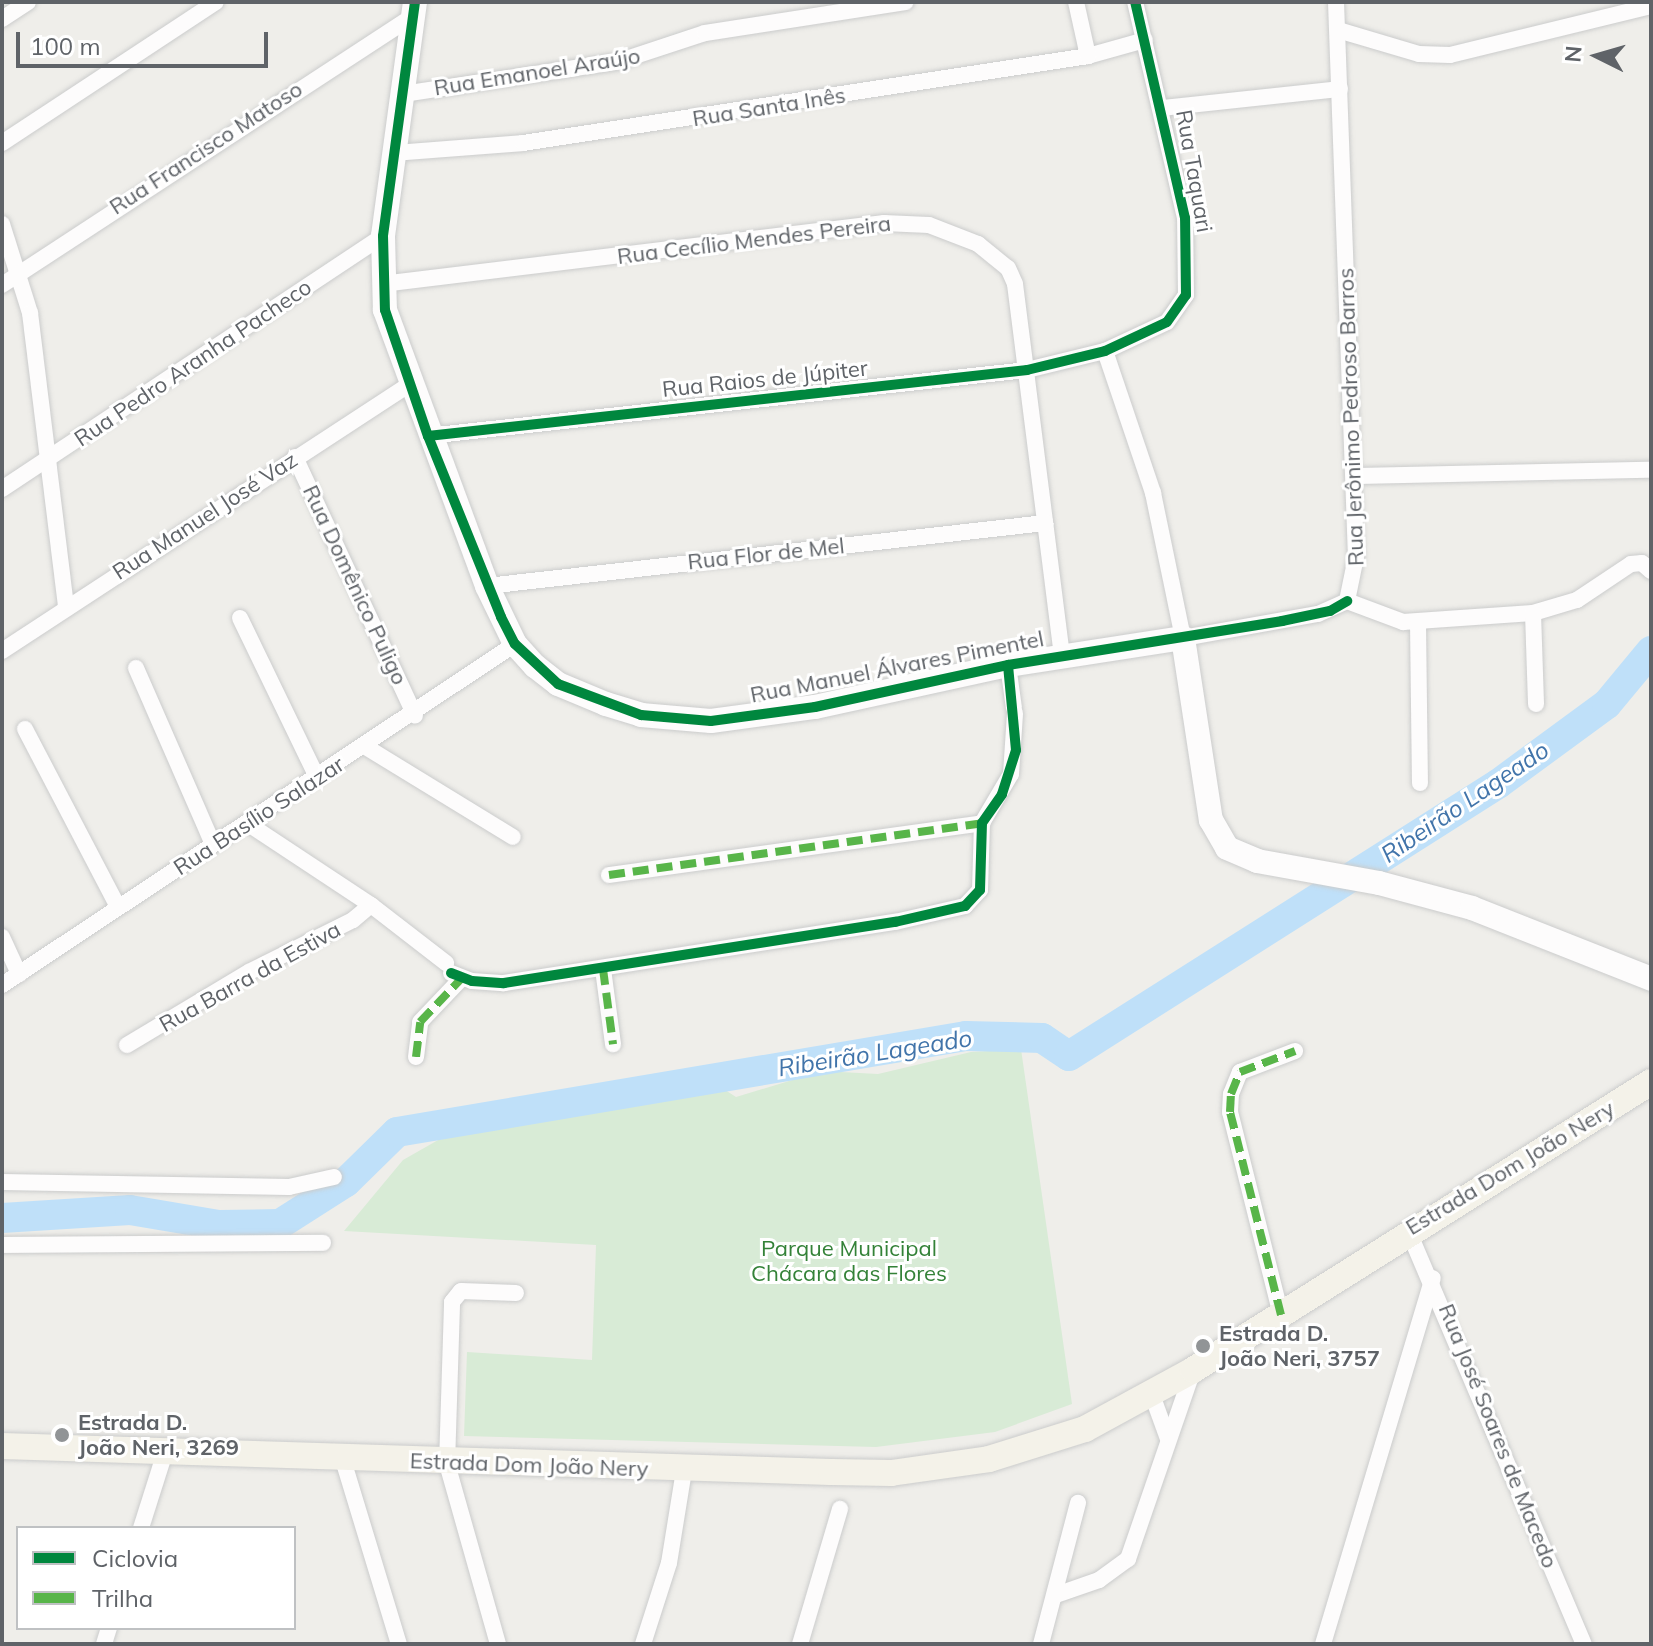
<!DOCTYPE html>
<meta charset="utf-8">
<style>
body{margin:0}
#map{position:relative;width:1653px;height:1646px;overflow:hidden;background:#efeeea;font-family:Mulish,sans-serif}
div>[style]{position:absolute}
.green>*{inset:0;background:#d8ebd6}
.river>*{height:30px;margin:-15px;padding:0 15px;transform-origin:15px;border-radius:15px;background:#bfe0f9}
.roads{filter:drop-shadow(0 0 2px #cbcccc) drop-shadow(0 0 2px #cbcccc)}
.street>*{height:16px;margin:-8px;padding:0 8px;transform-origin:8px;border-radius:8px;background:#fdfcfc}
.secondary>*{height:24px;margin:-12px;padding:0 12px;transform-origin:12px;border-radius:12px;background:#fdfcfc}
.primary>*{height:26px;margin:-13px;padding:0 13px;transform-origin:13px;border-radius:13px;background:#f4f2e9}
.quiet>*{height:8px;margin-top:-4px;transform-origin:0;background:repeating-linear-gradient(90deg,#58b549 0 16px,transparent 0 24px)}
.cycleway>*{height:10px;margin:-5px;padding:0 5px;transform-origin:5px;border-radius:5px;background:#00873e}
.dots>*{width:22px;height:22px;translate:-50% -50%;box-sizing:border-box;border:4px solid #fff;border-radius:50%}
span{translate:-50% -50%;white-space:nowrap;text-align:center;line-height:1.15;-webkit-text-stroke:6px #fff;paint-order:stroke}
.street-label{font-size:22px;color:#5f6368}
.park-label{font-size:22px;color:#348238}
.poi-label{font-size:22px;color:#5f6368;font-weight:700}
.left{translate:0 -50%;text-align:left}
.water-label{font-size:24px;color:#4174aa;font-style:italic}
.frame{position:absolute;inset:0;border:4px solid #5f6368;pointer-events:none}
.legend{position:absolute;left:16px;top:1526px;width:280px;height:104px;box-sizing:border-box;background:#fff;border:2px solid #bfc1c3;margin:0;padding:10px 14px;list-style:none;font-size:24px;color:#5f6368}
.legend li{display:flex;align-items:center;gap:16px;height:40px}
.legend b{width:40px;border:2px solid #bfc1c3}
.north{position:absolute;left:1557px;top:16px;width:80px;height:80px;-webkit-text-stroke:6px #fff;paint-order:stroke;rotate:275deg;font-size:22px;font-weight:700;line-height:32px;text-align:center;color:#5f6368}
.north::after{content:'';display:block;margin:auto;width:28px;height:36px;background:#5f6368;clip-path:polygon(50% 0,100% 100%,50% 72%,0 100%)}
.scale{position:absolute;left:16px;top:32px;width:252px;height:36px;box-sizing:border-box;border:4px solid #5f6368;border-top:0;padding-left:10px;font-size:24px;line-height:28px;white-space:nowrap;color:#5f6368;-webkit-text-stroke:6px #fff;paint-order:stroke}
</style>
<div id="map">
<div class="green">
<i style="clip-path:polygon(1021px 1049px,1072px 1404px,995px 1432px,876px 1447px,464px 1436px,467px 1352px,592px 1360px,596px 1245px,344px 1231px,403px 1160px,461px 1127px,634px 1101px,664px 1085px,691px 1086px,708px 1079px,736px 1097px,822px 1071px,878px 1074px,971px 1052px)"></i>
</div>
<div class="river">
<i style="left:2px;top:1218px;width:128px;rotate:-3.6deg"></i>
<i style="left:130px;top:1210px;width:90px;rotate:9.6deg"></i>
<i style="left:219px;top:1225px;width:61px;rotate:-0.9deg"></i>
<i style="left:280px;top:1224px;width:78px;rotate:-32.5deg"></i>
<i style="left:346px;top:1182px;width:71px;rotate:-44.4deg"></i>
<i style="left:397px;top:1132px;width:577px;rotate:-9.58deg"></i>
<i style="left:966px;top:1036px;width:76px;rotate:1.5deg"></i>
<i style="left:1042px;top:1038px;width:32px;rotate:34deg"></i>
<i style="left:1069px;top:1056px;width:508px;rotate:-32.38deg"></i>
<i style="left:1498px;top:784px;width:135px;rotate:-36.3deg"></i>
<i style="left:1607px;top:704px;width:69px;rotate:-50.3deg"></i>
</div>
<div class="roads">
<div class="street">
<i style="left:1336px;top:2px;width:555px;rotate:87.94deg"></i>
<i style="left:1356px;top:557px;width:45px;rotate:101.6deg"></i>
<i style="left:2px;top:19px;width:31px;rotate:-33deg"></i>
<i style="left:1338px;top:30px;width:84px;rotate:16.5deg"></i>
<i style="left:1419px;top:54px;width:31px;rotate:2deg"></i>
<i style="left:1450px;top:55px;width:207px;rotate:-13.7deg"></i>
<i style="left:1088px;top:56px;width:59px;rotate:-15.7deg"></i>
<i style="left:403px;top:94px;width:219px;rotate:-8.6deg"></i>
<i style="left:620px;top:61px;width:89px;rotate:-18.2deg"></i>
<i style="left:705px;top:33px;width:203px;rotate:-8.8deg"></i>
<i style="left:1162px;top:108px;width:179px;rotate:-6.1deg"></i>
<i style="left:2px;top:143px;width:256px;rotate:-33.4deg"></i>
<i style="left:394px;top:153px;width:129px;rotate:-4.4deg"></i>
<i style="left:523px;top:143px;width:572px;rotate:-8.75deg"></i>
<i style="left:1088px;top:56px;width:55px;rotate:-102.5deg"></i>
<i style="left:2px;top:224px;width:93px;rotate:72.5deg"></i>
<i style="left:30px;top:313px;width:297px;rotate:83deg"></i>
<i style="left:382px;top:284px;width:506px;rotate:-6.93deg"></i>
<i style="left:884px;top:223px;width:45px;rotate:2.5deg"></i>
<i style="left:929px;top:225px;width:53px;rotate:21.2deg"></i>
<i style="left:978px;top:244px;width:38px;rotate:39deg"></i>
<i style="left:1008px;top:268px;width:17px;rotate:66deg"></i>
<i style="left:1015px;top:284px;width:376px;rotate:82.8deg"></i>
<i style="left:2px;top:285px;width:491px;rotate:-33.2deg"></i>
<i style="left:1105px;top:351px;width:150px;rotate:71.3deg"></i>
<i style="left:1153px;top:493px;width:148px;rotate:78.3deg"></i>
<i style="left:1183px;top:638px;width:137px;rotate:-10.1deg"></i>
<i style="left:1318px;top:614px;width:32px;rotate:-24deg"></i>
<i style="left:428px;top:436px;width:603px;rotate:-6.29deg"></i>
<i style="left:1027px;top:370px;width:80px;rotate:-13.7deg"></i>
<i style="left:1105px;top:351px;width:68px;rotate:-25.1deg"></i>
<i style="left:1167px;top:322px;width:33px;rotate:-55deg"></i>
<i style="left:1186px;top:295px;width:77px;rotate:-90.7deg"></i>
<i style="left:1185px;top:218px;width:222px;rotate:-103deg"></i>
<i style="left:295px;top:457px;width:285px;rotate:65.1deg"></i>
<i style="left:1354px;top:476px;width:297px;rotate:-1.2deg"></i>
<i style="left:2px;top:489px;width:457px;rotate:-33.6deg"></i>
<i style="left:487px;top:586px;width:562px;rotate:-6.44deg"></i>
<i style="left:1347px;top:601px;width:60px;rotate:20.6deg"></i>
<i style="left:1403px;top:622px;width:130px;rotate:-4deg"></i>
<i style="left:1533px;top:613px;width:46px;rotate:-16.5deg"></i>
<i style="left:1577px;top:600px;width:65px;rotate:-33.7deg"></i>
<i style="left:1631px;top:564px;width:11px;rotate:-5deg"></i>
<i style="left:1642px;top:563px;width:12px;rotate:42deg"></i>
<i style="left:1533px;top:613px;width:91px;rotate:88.1deg"></i>
<i style="left:240px;top:618px;width:177px;rotate:64.2deg"></i>
<i style="left:1418px;top:623px;width:160px;rotate:89.3deg"></i>
<i style="left:2px;top:651px;width:486px;rotate:-33.2deg"></i>
<i style="left:1008px;top:665px;width:43px;rotate:82.1deg"></i>
<i style="left:136px;top:668px;width:192px;rotate:66.4deg"></i>
<i style="left:25px;top:729px;width:201px;rotate:62.4deg"></i>
<i style="left:366px;top:747px;width:172px;rotate:31.5deg"></i>
<i style="left:247px;top:823px;width:149px;rotate:33.5deg"></i>
<i style="left:371px;top:905px;width:95px;rotate:37.7deg"></i>
<i style="left:609px;top:875px;width:377px;rotate:-7.9deg"></i>
<i style="left:2px;top:937px;width:41px;rotate:65.3deg"></i>
<i style="left:603px;top:969px;width:76px;rotate:82.4deg"></i>
<i style="left:451px;top:973px;width:22px;rotate:21deg"></i>
<i style="left:472px;top:981px;width:32px;rotate:4deg"></i>
<i style="left:504px;top:983px;width:396px;rotate:-8.9deg"></i>
<i style="left:895px;top:922px;width:72px;rotate:-12.9deg"></i>
<i style="left:965px;top:906px;width:22px;rotate:-47deg"></i>
<i style="left:980px;top:890px;width:67px;rotate:-88.3deg"></i>
<i style="left:982px;top:823px;width:57px;rotate:-59.4deg"></i>
<i style="left:1011px;top:774px;width:61px;rotate:-86.2deg"></i>
<i style="left:2px;top:985px;width:616px;rotate:-33.61deg"></i>
<i style="left:127px;top:1045px;width:142px;rotate:-30.9deg"></i>
<i style="left:249px;top:972px;width:116px;rotate:-26.6deg"></i>
<i style="left:353px;top:920px;width:23px;rotate:-40deg"></i>
<i style="left:416px;top:1057px;width:35px;rotate:-83deg"></i>
<i style="left:420px;top:1022px;width:59px;rotate:-46.4deg"></i>
<i style="left:2px;top:1182px;width:287px;rotate:1deg"></i>
<i style="left:289px;top:1187px;width:46px;rotate:-12.5deg"></i>
<i style="left:1408px;top:1230px;width:450px;rotate:67deg"></i>
<i style="left:2px;top:1245px;width:321px;rotate:-0.4deg"></i>
<i style="left:1281px;top:1315px;width:209px;rotate:-104.1deg"></i>
<i style="left:1230px;top:1112px;width:18px;rotate:-87deg"></i>
<i style="left:1231px;top:1094px;width:24px;rotate:-68deg"></i>
<i style="left:1240px;top:1072px;width:59px;rotate:-20.9deg"></i>
<i style="left:1151px;top:1392px;width:50px;rotate:70.1deg"></i>
<i style="left:343px;top:1460px;width:192px;rotate:73.1deg"></i>
<i style="left:141px;top:1528px;width:83px;rotate:-72.4deg"></i>
<i style="left:1056px;top:1595px;width:46px;rotate:-19.2deg"></i>
<i style="left:1099px;top:1580px;width:36px;rotate:-36deg"></i>
<i style="left:1128px;top:1559px;width:200px;rotate:-71deg"></i>
<i style="left:104px;top:1644px;width:17px;rotate:-73deg"></i>
<i style="left:498px;top:1644px;width:187px;rotate:-105.8deg"></i>
<i style="left:447px;top:1464px;width:162px;rotate:-88.2deg"></i>
<i style="left:452px;top:1302px;width:14px;rotate:-51deg"></i>
<i style="left:461px;top:1291px;width:55px;rotate:2.1deg"></i>
<i style="left:643px;top:1644px;width:85px;rotate:-72.2deg"></i>
<i style="left:669px;top:1563px;width:94px;rotate:-80.8deg"></i>
<i style="left:800px;top:1644px;width:141px;rotate:-73.5deg"></i>
<i style="left:1041px;top:1644px;width:146px;rotate:-75.3deg"></i>
<i style="left:1323px;top:1644px;width:382px;rotate:-73.3deg"></i>
</div>
<div class="secondary">
<i style="left:415px;top:2px;width:236px;rotate:97.8deg"></i>
<i style="left:383px;top:236px;width:74px;rotate:88.5deg"></i>
<i style="left:385px;top:310px;width:294px;rotate:69.7deg"></i>
<i style="left:487px;top:586px;width:64px;rotate:64.2deg"></i>
<i style="left:515px;top:644px;width:30px;rotate:48deg"></i>
<i style="left:535px;top:666px;width:29px;rotate:38deg"></i>
<i style="left:558px;top:684px;width:52px;rotate:22.6deg"></i>
<i style="left:606px;top:704px;width:37px;rotate:17deg"></i>
<i style="left:641px;top:715px;width:70px;rotate:4.9deg"></i>
<i style="left:711px;top:721px;width:105px;rotate:-7.7deg"></i>
<i style="left:815px;top:707px;width:198px;rotate:-12.3deg"></i>
<i style="left:1008px;top:665px;width:177px;rotate:-8.8deg"></i>
<i style="left:1183px;top:638px;width:184px;rotate:81.3deg"></i>
<i style="left:1211px;top:820px;width:32px;rotate:60deg"></i>
<i style="left:1227px;top:848px;width:33px;rotate:23deg"></i>
<i style="left:1257px;top:861px;width:124px;rotate:10.2deg"></i>
<i style="left:1379px;top:883px;width:96px;rotate:15deg"></i>
<i style="left:1472px;top:908px;width:193px;rotate:21.6deg"></i>
</div>
<div class="primary">
<i style="left:2px;top:1446px;width:829px;rotate:1.8deg"></i>
<i style="left:831px;top:1472px;width:60px;rotate:1deg"></i>
<i style="left:891px;top:1473px;width:99px;rotate:-8.1deg"></i>
<i style="left:989px;top:1459px;width:101px;rotate:-17.4deg"></i>
<i style="left:1085px;top:1429px;width:123px;rotate:-28.6deg"></i>
<i style="left:1193px;top:1370px;width:541px;rotate:-32.16deg"></i>
</div>
</div>
<div class="quiet">
<i style="left:609px;top:875px;width:377px;rotate:-7.9deg"></i>
<i style="left:603px;top:969px;width:76px;rotate:82.4deg"></i>
<i style="left:416px;top:1057px;width:35px;rotate:-83deg"></i>
<i style="left:420px;top:1022px;width:59px;rotate:-46.4deg"></i>
<i style="left:1281px;top:1315px;width:209px;rotate:-104.1deg"></i>
<i style="left:1230px;top:1112px;width:18px;rotate:-87deg"></i>
<i style="left:1231px;top:1094px;width:24px;rotate:-68deg"></i>
<i style="left:1240px;top:1072px;width:59px;rotate:-20.9deg"></i>
</div>
<div class="cycleway">
<i style="left:415px;top:2px;width:236px;rotate:97.8deg"></i>
<i style="left:383px;top:236px;width:74px;rotate:88.5deg"></i>
<i style="left:385px;top:310px;width:133px;rotate:71.2deg"></i>
<i style="left:428px;top:436px;width:195px;rotate:68deg"></i>
<i style="left:501px;top:617px;width:30px;rotate:63deg"></i>
<i style="left:515px;top:644px;width:59px;rotate:42.9deg"></i>
<i style="left:558px;top:684px;width:89px;rotate:20.5deg"></i>
<i style="left:641px;top:715px;width:70px;rotate:4.9deg"></i>
<i style="left:711px;top:721px;width:105px;rotate:-7.7deg"></i>
<i style="left:815px;top:707px;width:198px;rotate:-12.3deg"></i>
<i style="left:1008px;top:665px;width:278px;rotate:-9.1deg"></i>
<i style="left:1282px;top:621px;width:49px;rotate:-11.8deg"></i>
<i style="left:1330px;top:611px;width:20px;rotate:-30deg"></i>
<i style="left:428px;top:436px;width:603px;rotate:-6.29deg"></i>
<i style="left:1027px;top:370px;width:80px;rotate:-13.7deg"></i>
<i style="left:1105px;top:351px;width:68px;rotate:-25.1deg"></i>
<i style="left:1167px;top:322px;width:33px;rotate:-55deg"></i>
<i style="left:1186px;top:295px;width:77px;rotate:-90.7deg"></i>
<i style="left:1185px;top:218px;width:222px;rotate:-103deg"></i>
<i style="left:451px;top:973px;width:22px;rotate:21deg"></i>
<i style="left:472px;top:981px;width:32px;rotate:4deg"></i>
<i style="left:504px;top:983px;width:396px;rotate:-8.9deg"></i>
<i style="left:895px;top:922px;width:72px;rotate:-12.9deg"></i>
<i style="left:965px;top:906px;width:22px;rotate:-47deg"></i>
<i style="left:980px;top:890px;width:67px;rotate:-88.3deg"></i>
<i style="left:982px;top:823px;width:35px;rotate:-55deg"></i>
<i style="left:1002px;top:794px;width:46px;rotate:-72.3deg"></i>
<i style="left:1016px;top:750px;width:85px;rotate:-95.4deg"></i>
</div>
<div class="dots">
<i style="left:1203px;top:1346px;background:#919496"></i>
<i style="left:62px;top:1435px;background:#919496"></i>
</div>
<div class="street-label">
<span style="left:537px;top:72px;rotate:-9deg">Rua Emanoel Araújo</span>
<span style="left:769px;top:107px;rotate:-9deg">Rua Santa Inês</span>
<span style="left:206px;top:148px;rotate:-33deg">Rua Francisco Matoso</span>
<span style="left:1194px;top:171px;rotate:80deg">Rua Taquari</span>
<span style="left:754px;top:240px;rotate:-7deg">Rua Cecílio Mendes Pereira</span>
<span style="left:193px;top:363px;rotate:-34deg">Rua Pedro Aranha Pacheco</span>
<span style="left:765px;top:379px;rotate:-6deg">Rua Raios de Júpiter</span>
<span style="left:1351px;top:417px;rotate:-92deg">Rua Jerônimo Pedroso Barros</span>
<span style="left:205px;top:516px;rotate:-33deg">Rua Manuel José Vaz</span>
<span style="left:766px;top:554px;rotate:-6deg">Rua Flor de Mel</span>
<span style="left:355px;top:585px;rotate:65deg">Rua Domênico Puligo</span>
<span style="left:897px;top:667px;rotate:-11deg">Rua Manuel Álvares Pimentel</span>
<span style="left:259px;top:816px;rotate:-33deg">Rua Basílio Salazar</span>
<span style="left:250px;top:977px;rotate:-29deg">Rua Barra da Estiva</span>
<span style="left:1510px;top:1168px;rotate:-31deg">Estrada Dom João Nery</span>
<span style="left:1498px;top:1436px;rotate:68deg">Rua José Soares de Macedo</span>
<span style="left:529px;top:1465px;rotate:2deg">Estrada Dom João Nery</span>
</div>
<div class="park-label">
<span style="left:849px;top:1261px">Parque Municipal<br>Chácara das Flores</span>
</div>
<div class="poi-label">
<span class="left" style="left:1219px;top:1346px">Estrada D.<br>João Neri, 3757</span>
<span class="left" style="left:78px;top:1435px">Estrada D.<br>João Neri, 3269</span>
</div>
<div class="water-label">
<span style="left:1465px;top:802px;rotate:-34deg">Ribeirão Lageado</span>
<span style="left:875px;top:1053px;rotate:-9deg">Ribeirão Lageado</span>
</div>
<div class="frame"></div>
<ul class="legend">
<li><b style="height:10px;background:#00873e"></b>Ciclovia</li>
<li><b style="height:10px;background:#58b549"></b>Trilha</li>
</ul>
<div class="north">N</div>
<div class="scale">100 m</div>
</div>
